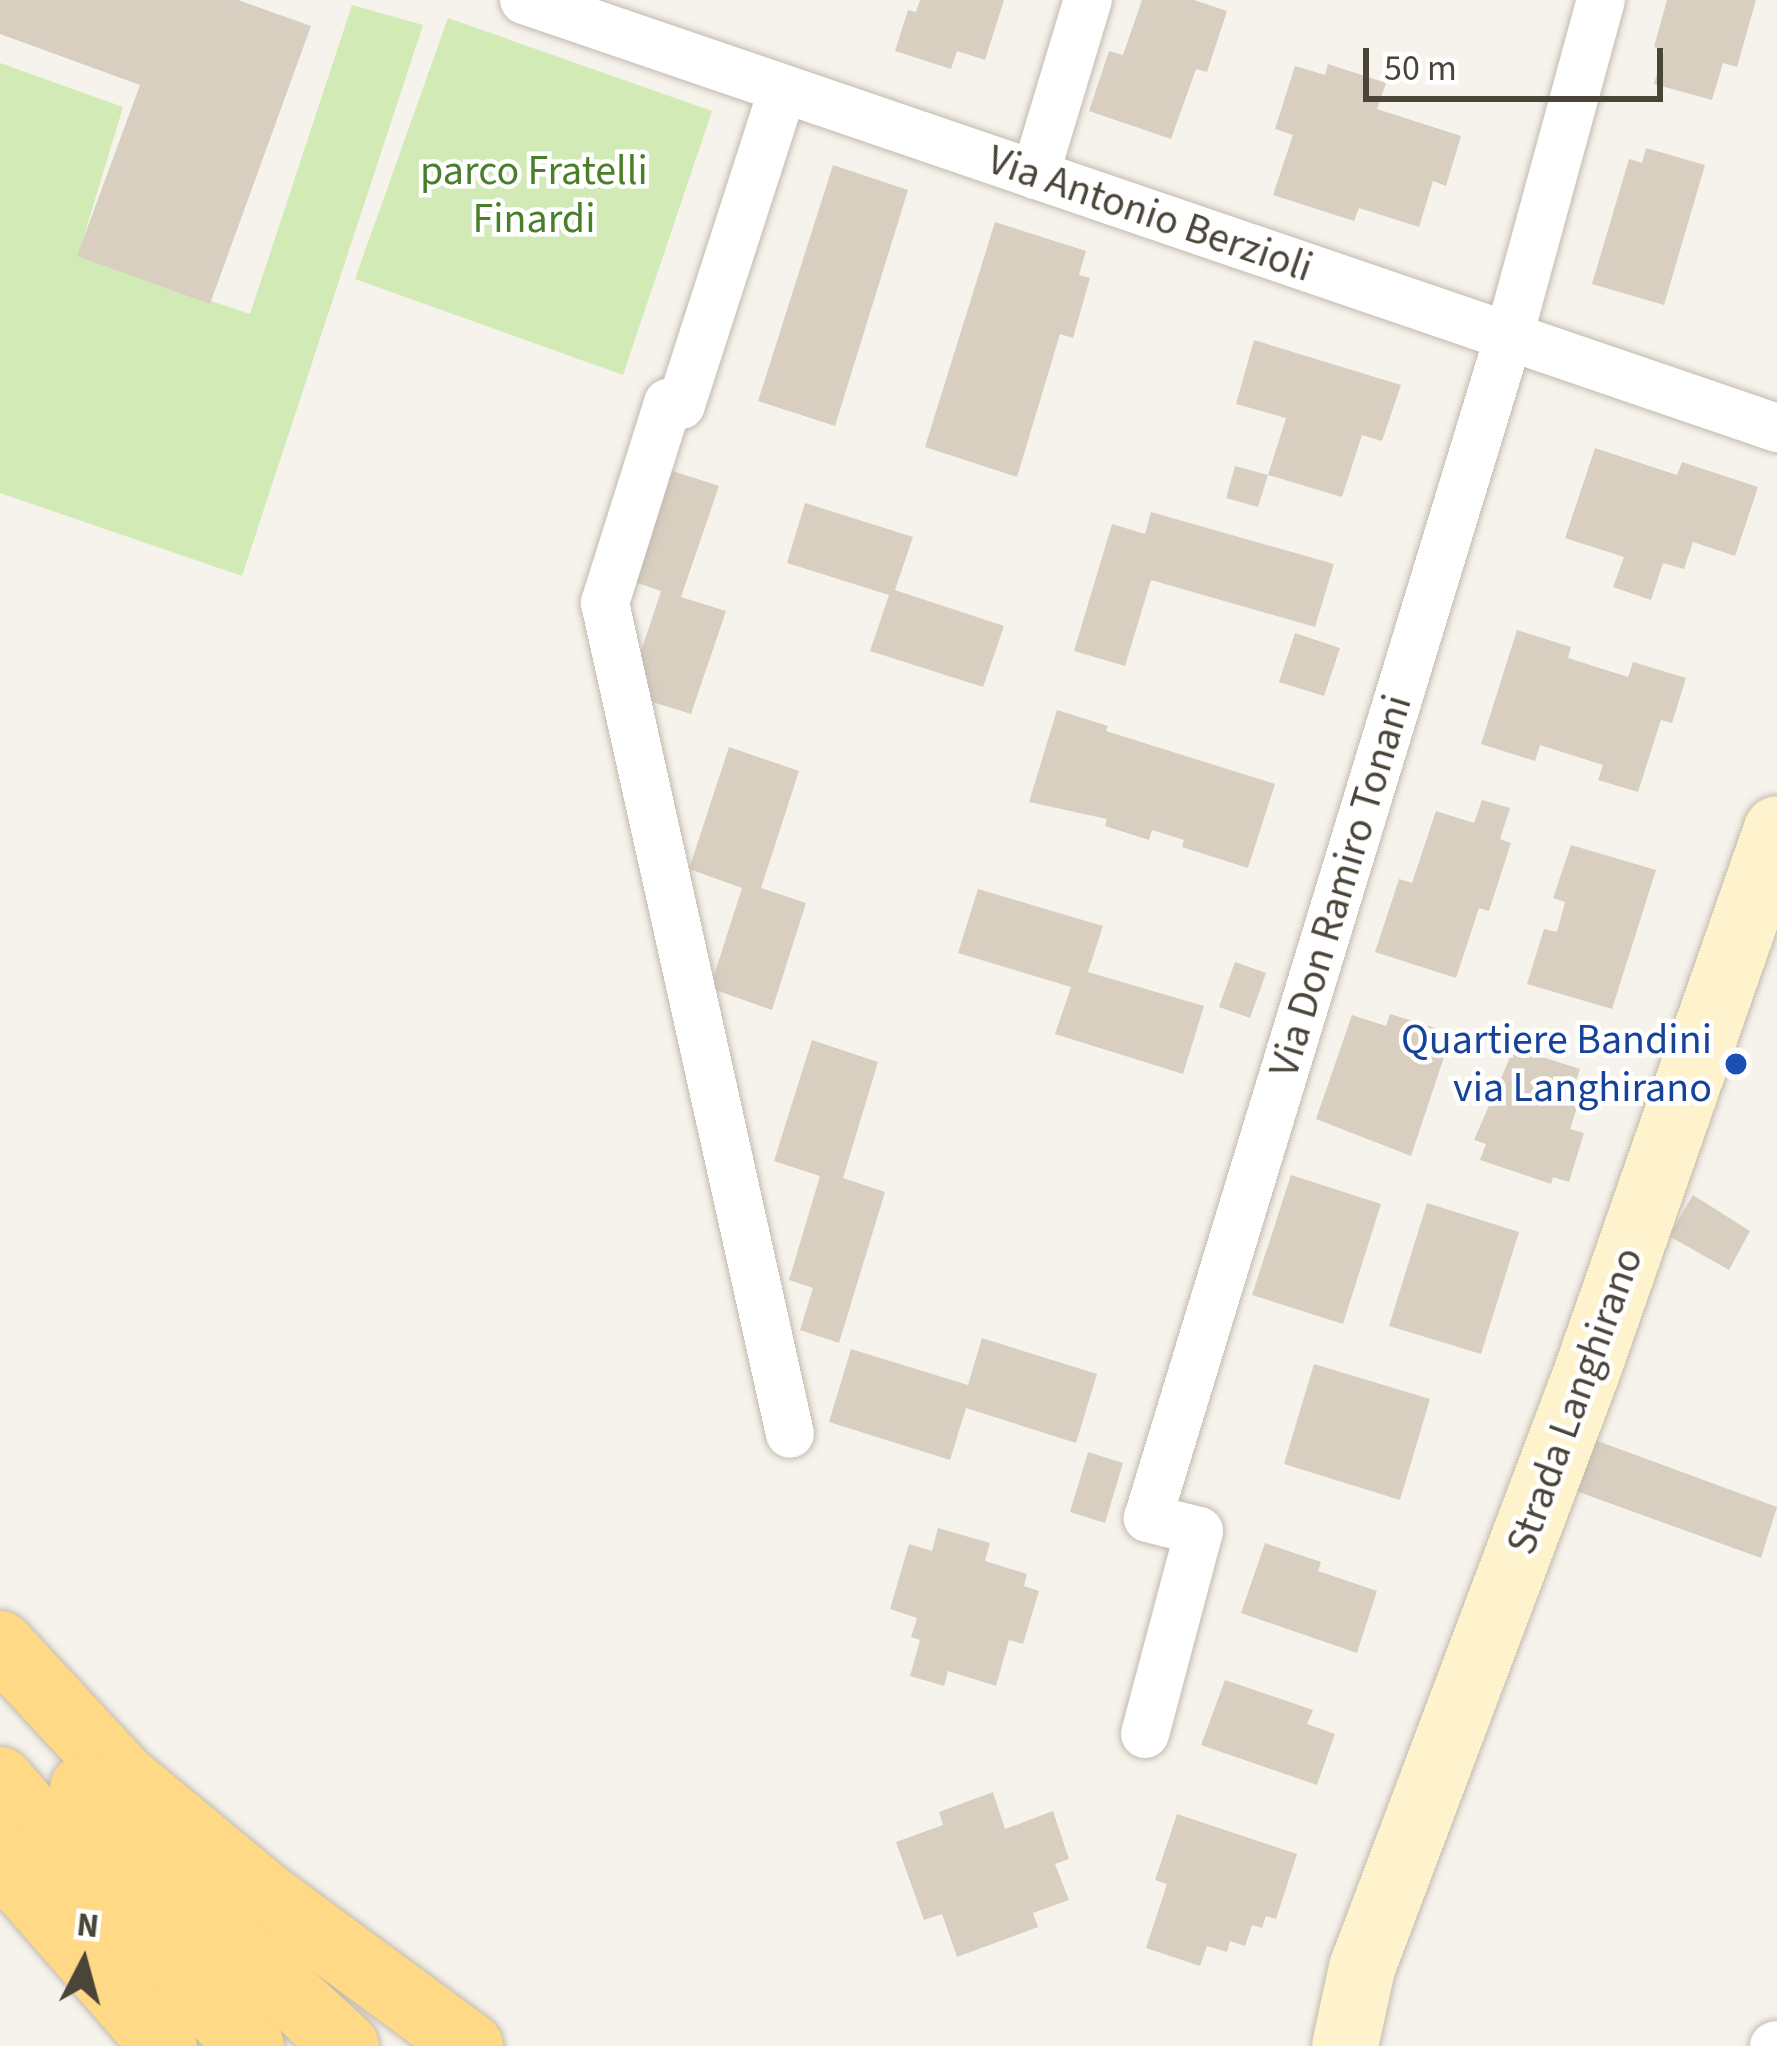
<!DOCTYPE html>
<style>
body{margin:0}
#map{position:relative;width:1777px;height:2046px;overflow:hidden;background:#f6f3ec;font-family:"Source Sans 3",sans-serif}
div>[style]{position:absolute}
.green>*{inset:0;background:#d2eab5}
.building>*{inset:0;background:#d8cfc1}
.roads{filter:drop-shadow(0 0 3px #c2bbae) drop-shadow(0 0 3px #c2bbae)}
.minor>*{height:48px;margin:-24px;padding:0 24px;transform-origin:24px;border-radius:24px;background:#fff}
.secondary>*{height:66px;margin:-33px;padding:0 33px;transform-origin:33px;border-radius:33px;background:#fff3cd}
.trunk>*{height:66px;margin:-33px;padding:0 33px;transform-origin:33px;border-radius:33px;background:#ffd985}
.dots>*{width:33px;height:33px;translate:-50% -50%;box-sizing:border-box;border:6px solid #fff;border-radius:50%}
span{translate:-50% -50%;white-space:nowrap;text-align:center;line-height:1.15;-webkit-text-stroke:9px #fff;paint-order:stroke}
.park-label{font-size:42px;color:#4a7f2a}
.street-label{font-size:42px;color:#4b4439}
.transit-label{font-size:42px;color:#164399}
.right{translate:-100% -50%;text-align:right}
.north{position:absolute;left:24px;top:1902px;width:120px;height:120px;-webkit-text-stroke:9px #fff;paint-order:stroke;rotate:6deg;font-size:33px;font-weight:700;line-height:48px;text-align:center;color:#4b4439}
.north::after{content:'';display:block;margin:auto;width:42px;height:54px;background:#4b4439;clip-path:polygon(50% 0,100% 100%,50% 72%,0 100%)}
.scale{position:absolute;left:1363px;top:48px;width:300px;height:54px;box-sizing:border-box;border:6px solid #4b4439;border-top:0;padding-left:15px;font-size:36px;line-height:42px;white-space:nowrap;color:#4b4439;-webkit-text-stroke:9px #fff;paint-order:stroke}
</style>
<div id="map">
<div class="green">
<i style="clip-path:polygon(352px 5px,423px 25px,242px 576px,0 493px,0 63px,123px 107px,78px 256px,250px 314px)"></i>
<i style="clip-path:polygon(448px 18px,712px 111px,623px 375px,355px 279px)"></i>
</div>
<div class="building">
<i style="clip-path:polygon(0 0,238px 0,311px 26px,210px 304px,77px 256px,140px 85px,0 34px)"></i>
<i style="clip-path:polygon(920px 0,1004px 0,985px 60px,957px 51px,951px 69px,895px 51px,908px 10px,916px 12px)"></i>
<i style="clip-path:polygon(1142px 0,1194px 0,1227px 11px,1207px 72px,1196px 69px,1171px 139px,1089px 111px,1109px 51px,1123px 55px)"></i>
<i style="clip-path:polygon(1667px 0,1756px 0,1737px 67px,1723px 63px,1712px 100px,1654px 84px,1664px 50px,1654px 47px)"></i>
<i style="clip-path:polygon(1328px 64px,1386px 83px,1377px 109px,1461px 136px,1446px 186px,1433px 181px,1419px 227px,1359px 208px,1354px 221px,1273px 195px,1293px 135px,1275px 129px,1295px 66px,1325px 75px)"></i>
<i style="clip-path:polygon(1646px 148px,1705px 165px,1664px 305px,1592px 284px,1629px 159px,1642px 163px)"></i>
<i style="clip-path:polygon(833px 165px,908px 190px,835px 426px,758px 401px)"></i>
<i style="clip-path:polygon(995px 222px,1086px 251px,1079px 275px,1090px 278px,1073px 338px,1060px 334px,1017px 477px,925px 447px)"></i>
<i style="clip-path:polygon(1254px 340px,1401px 385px,1382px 441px,1362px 435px,1342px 497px,1268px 475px,1286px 418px,1236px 404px)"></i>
<i style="clip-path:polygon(1595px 448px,1677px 475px,1682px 462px,1758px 487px,1735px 556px,1693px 542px,1684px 569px,1663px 563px,1651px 600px,1613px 587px,1624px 557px,1565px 538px)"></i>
<i style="clip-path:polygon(651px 464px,719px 486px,681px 597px,726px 611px,691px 714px,627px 694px,661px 591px,614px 575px)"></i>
<i style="clip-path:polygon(1235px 466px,1268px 475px,1258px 507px,1226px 498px)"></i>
<i style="clip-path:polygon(805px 503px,913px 537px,895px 590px,1004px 626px,983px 687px,870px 651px,889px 595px,787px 563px)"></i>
<i style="clip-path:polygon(1151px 512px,1334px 564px,1315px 627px,1151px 580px,1125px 666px,1074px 651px,1112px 524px,1145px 534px)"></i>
<i style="clip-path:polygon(1517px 630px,1571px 647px,1568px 658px,1628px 677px,1633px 662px,1686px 678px,1672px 723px,1661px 720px,1638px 792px,1598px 780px,1603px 765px,1540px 745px,1535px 761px,1481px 744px)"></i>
<i style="clip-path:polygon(1295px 633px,1340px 648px,1324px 696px,1279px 682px)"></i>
<i style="clip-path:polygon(1057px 710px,1108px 726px,1106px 731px,1275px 784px,1248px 868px,1182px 847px,1184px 840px,1152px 830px,1149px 840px,1105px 826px,1107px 819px,1029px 802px)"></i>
<i style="clip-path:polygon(729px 747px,799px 771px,761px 888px,806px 903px,772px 1010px,710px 988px,742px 888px,689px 869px)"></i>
<i style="clip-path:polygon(1482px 800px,1510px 808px,1500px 839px,1511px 843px,1489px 911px,1479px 908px,1456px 978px,1375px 952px,1399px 879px,1412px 883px,1436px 811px,1474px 823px)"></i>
<i style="clip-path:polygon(1571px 845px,1656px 870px,1612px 1009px,1527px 984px,1544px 929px,1557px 932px,1565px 902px,1553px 898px)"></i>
<i style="clip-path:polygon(978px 889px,1103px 926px,1088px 972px,1204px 1006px,1183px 1074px,1055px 1034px,1071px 987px,958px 953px)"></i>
<i style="clip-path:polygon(1235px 962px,1266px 973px,1250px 1018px,1219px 1007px)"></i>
<i style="clip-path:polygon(1390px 1014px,1452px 1033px,1411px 1156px,1316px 1119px,1352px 1015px,1386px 1026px)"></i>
<i style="clip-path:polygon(812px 1040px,878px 1062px,843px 1178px,885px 1192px,839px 1343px,800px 1330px,813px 1288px,789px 1280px,820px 1176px,774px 1161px)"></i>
<i style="clip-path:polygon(1514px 1048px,1580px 1069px,1571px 1096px,1580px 1099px,1570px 1129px,1584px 1133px,1569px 1182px,1553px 1177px,1551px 1184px,1480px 1160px,1486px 1144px,1474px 1140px)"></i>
<i style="clip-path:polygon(1291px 1175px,1381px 1204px,1343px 1324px,1252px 1295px)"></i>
<i style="clip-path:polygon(1693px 1195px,1750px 1231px,1729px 1270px,1669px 1236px)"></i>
<i style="clip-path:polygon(1427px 1203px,1519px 1232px,1481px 1354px,1389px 1326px)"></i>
<i style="clip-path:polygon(982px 1338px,1097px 1374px,1076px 1443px,966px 1408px,950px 1460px,829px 1422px,851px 1349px,968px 1385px)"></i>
<i style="clip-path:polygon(1314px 1364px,1430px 1399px,1400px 1500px,1284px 1464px)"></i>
<i style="clip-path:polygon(1584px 1436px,1777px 1507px,1761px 1558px,1565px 1487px)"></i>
<i style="clip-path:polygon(1088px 1452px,1123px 1463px,1105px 1523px,1070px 1512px)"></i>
<i style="clip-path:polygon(938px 1528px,990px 1543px,985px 1561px,1027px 1574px,1024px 1586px,1039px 1591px,1023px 1644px,1009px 1640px,996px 1686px,948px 1671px,944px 1686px,910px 1676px,920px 1640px,911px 1637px,917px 1618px,890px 1609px,909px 1544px,932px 1551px)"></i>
<i style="clip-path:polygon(1265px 1543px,1321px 1562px,1318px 1571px,1377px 1591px,1357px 1653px,1241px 1613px)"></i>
<i style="clip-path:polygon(1225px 1680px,1313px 1710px,1307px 1724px,1335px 1734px,1317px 1785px,1201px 1745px)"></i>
<i style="clip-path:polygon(993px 1792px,1005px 1829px,1053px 1811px,1069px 1859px,1055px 1864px,1069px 1900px,1033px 1913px,1038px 1927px,957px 1957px,942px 1914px,924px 1920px,896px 1842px,943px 1825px,939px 1812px)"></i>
<i style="clip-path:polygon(1177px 1814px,1297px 1854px,1276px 1919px,1266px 1916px,1262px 1928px,1252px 1925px,1245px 1946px,1230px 1941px,1227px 1952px,1207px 1946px,1200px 1966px,1146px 1948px,1167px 1884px,1155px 1880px)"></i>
</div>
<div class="roads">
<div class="minor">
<i style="left:524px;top:0;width:1324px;rotate:18.86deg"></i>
<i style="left:783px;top:89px;width:332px;rotate:107.9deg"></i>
<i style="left:681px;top:405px;width:13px;rotate:-171deg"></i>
<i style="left:668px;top:403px;width:210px;rotate:107.5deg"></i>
<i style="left:605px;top:603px;width:851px;rotate:77.45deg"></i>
<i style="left:1035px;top:175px;width:183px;rotate:-73.2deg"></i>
<i style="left:1145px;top:1734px;width:210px;rotate:-75.1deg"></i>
<i style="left:1199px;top:1531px;width:53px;rotate:-165.7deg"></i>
<i style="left:1148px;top:1518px;width:1236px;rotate:-73.02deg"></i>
<i style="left:1509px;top:336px;width:348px;rotate:-74.7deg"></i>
<i style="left:1774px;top:2046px;width:3px;rotate:-18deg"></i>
</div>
<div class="secondary">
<i style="left:1345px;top:2046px;width:80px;rotate:-77.7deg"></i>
<i style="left:1362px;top:1968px;width:637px;rotate:-69.32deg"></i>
<i style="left:1587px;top:1372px;width:575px;rotate:-70.71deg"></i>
</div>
<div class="trunk">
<i style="left:0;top:1644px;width:181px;rotate:47.2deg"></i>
<i style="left:123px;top:1777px;width:185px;rotate:39.7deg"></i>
<i style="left:265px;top:1895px;width:255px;rotate:36.4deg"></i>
<i style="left:0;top:1780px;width:182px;rotate:48.8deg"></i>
<i style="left:120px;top:1917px;width:184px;rotate:44.6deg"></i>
<i style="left:83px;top:1788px;width:158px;rotate:47deg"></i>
<i style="left:191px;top:1904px;width:210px;rotate:42.5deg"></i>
<i style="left:0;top:1858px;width:249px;rotate:48.9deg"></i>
</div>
</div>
<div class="dots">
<i style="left:1736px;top:1064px;background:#1a4fb4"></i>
</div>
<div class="park-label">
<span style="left:534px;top:195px">parco Fratelli<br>Finardi</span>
</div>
<div class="street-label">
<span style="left:1150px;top:214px;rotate:19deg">Via Antonio Berzioli</span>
<span style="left:1341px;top:886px;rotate:-73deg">Via Don Ramiro Tonani</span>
<span style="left:1575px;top:1401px;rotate:-70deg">Strada Langhirano</span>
</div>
<div class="transit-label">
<span class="right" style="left:1712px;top:1064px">Quartiere Bandini<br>via Langhirano</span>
</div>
<div class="north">N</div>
<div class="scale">50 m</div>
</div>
